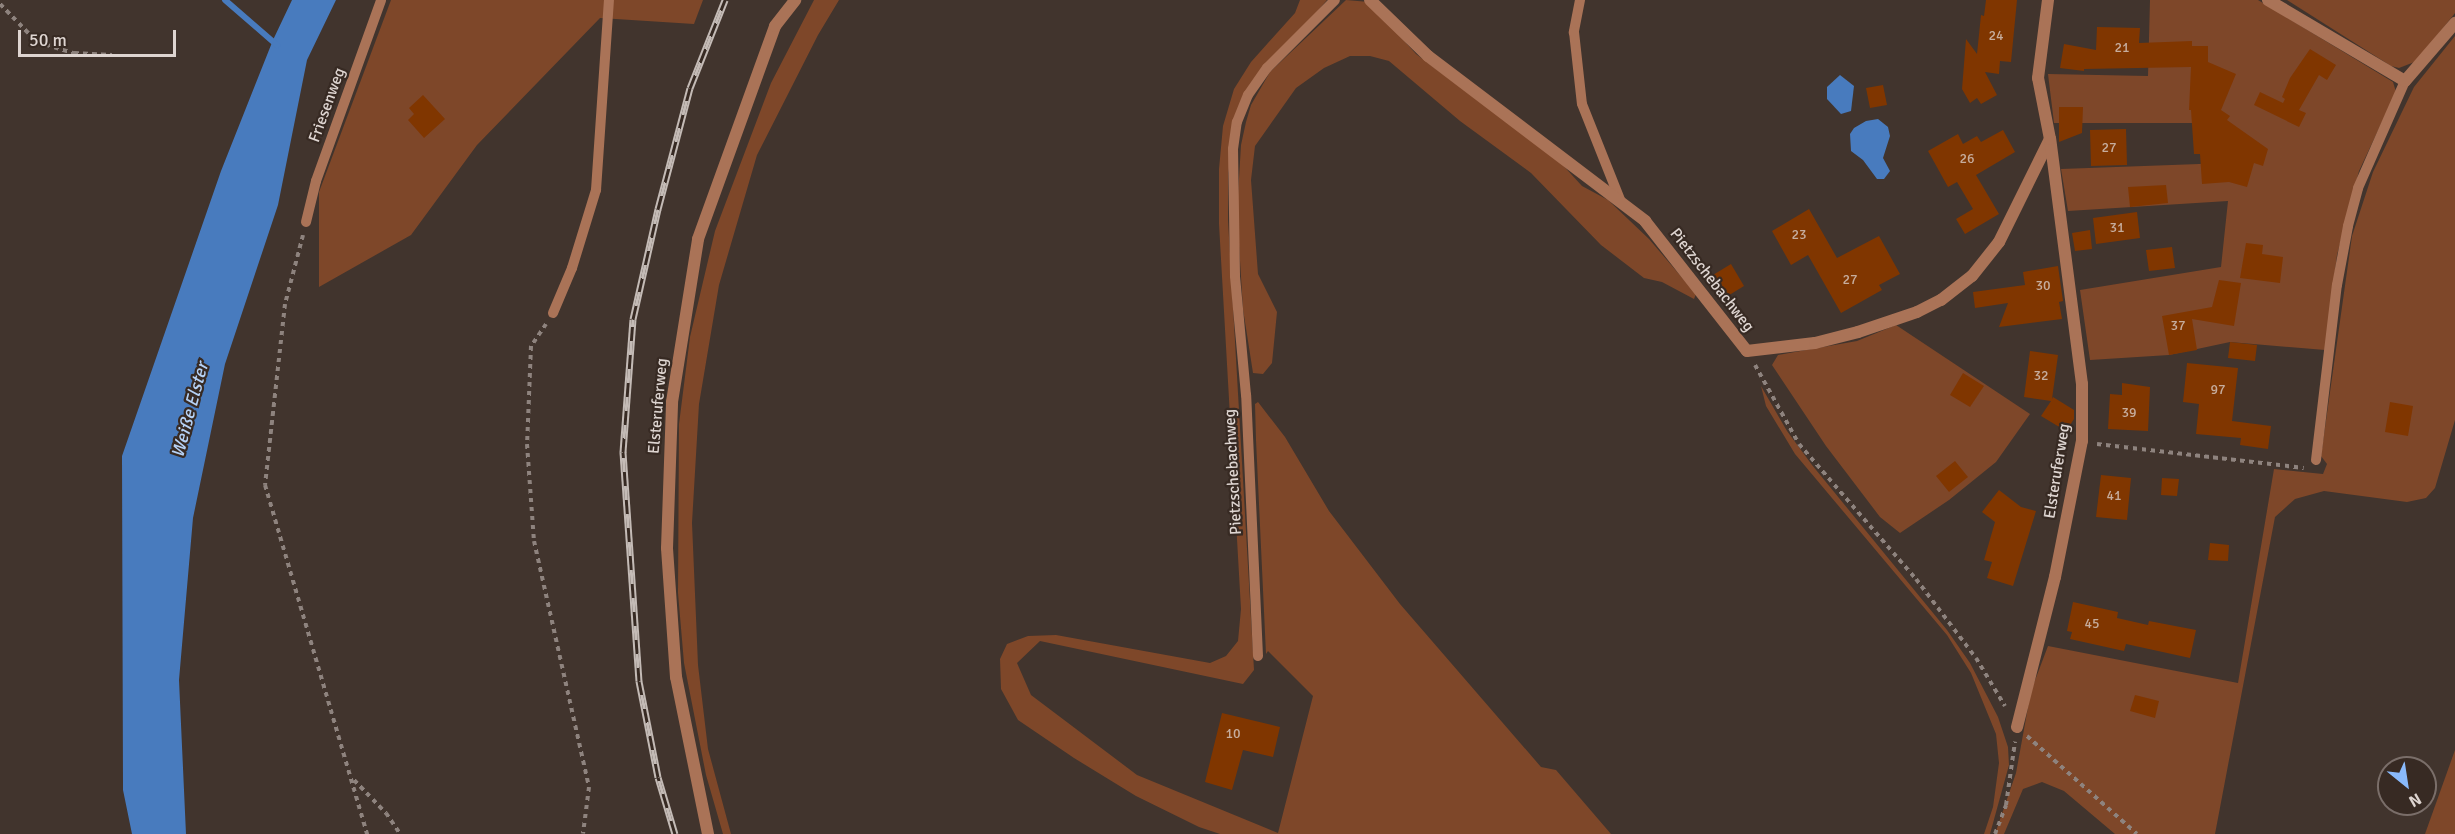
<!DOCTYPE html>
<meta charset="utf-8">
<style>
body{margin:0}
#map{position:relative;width:2455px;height:834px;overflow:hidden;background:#41342d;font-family:Signika,sans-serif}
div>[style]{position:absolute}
.green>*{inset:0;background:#7e4729}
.water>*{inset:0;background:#487bbe}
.stream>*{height:6px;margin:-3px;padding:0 3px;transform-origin:3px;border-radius:3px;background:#487bbe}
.building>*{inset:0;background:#803600}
.path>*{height:4px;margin-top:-2px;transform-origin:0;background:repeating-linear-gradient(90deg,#8e837e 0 4.5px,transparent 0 9px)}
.service>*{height:10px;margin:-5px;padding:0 5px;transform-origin:5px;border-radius:5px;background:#aa7357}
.minor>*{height:12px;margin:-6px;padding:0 6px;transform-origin:6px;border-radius:6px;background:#aa7357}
.rail>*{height:7px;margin-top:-3.5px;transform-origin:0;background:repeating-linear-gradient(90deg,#372a23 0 14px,#c4bbb6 0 28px);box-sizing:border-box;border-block:2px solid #c4bbb6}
span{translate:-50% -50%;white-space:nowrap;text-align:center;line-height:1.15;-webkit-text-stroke:4.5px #372a23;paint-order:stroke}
.number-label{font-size:14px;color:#c6ad9d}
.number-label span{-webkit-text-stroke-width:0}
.street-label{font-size:16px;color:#ded5d1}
.water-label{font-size:18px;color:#b6d2f6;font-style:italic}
.north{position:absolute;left:2377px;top:756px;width:60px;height:60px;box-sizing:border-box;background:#372a23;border:2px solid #7a6e69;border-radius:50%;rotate:150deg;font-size:16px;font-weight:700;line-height:24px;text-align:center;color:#ded5d1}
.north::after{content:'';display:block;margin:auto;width:21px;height:27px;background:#89bafc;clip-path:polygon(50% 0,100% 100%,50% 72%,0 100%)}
.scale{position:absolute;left:18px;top:30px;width:158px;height:27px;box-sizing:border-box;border:3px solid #ded5d1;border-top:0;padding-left:8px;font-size:18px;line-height:21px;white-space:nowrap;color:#ded5d1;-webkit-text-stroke:4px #372a23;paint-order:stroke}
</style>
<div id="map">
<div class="green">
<i style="clip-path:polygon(391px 0,703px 0,694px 24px,600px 18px,477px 145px,411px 235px,319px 287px,319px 192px)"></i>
<i style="clip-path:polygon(814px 0,839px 0,818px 35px,757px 155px,719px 285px,699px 404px,692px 523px,698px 665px,708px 749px,731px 834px,723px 834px,706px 775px,684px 663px,678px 593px,679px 424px,690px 337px,715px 231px,771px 83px)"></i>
<i style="clip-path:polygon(1300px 0,1327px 0,1243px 98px,1228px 173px,1228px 220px,1254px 670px,1243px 684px,1040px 641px,1017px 663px,1031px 695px,1137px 775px,1278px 833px,1313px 696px,1268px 651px,1266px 654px,1256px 440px,1255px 404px,1258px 402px,1285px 437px,1329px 511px,1400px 604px,1541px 767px,1556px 770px,1611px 834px,1220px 834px,1199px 827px,1136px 796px,1074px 758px,1018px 720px,1001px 689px,1000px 659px,1007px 644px,1028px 636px,1056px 635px,1210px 663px,1226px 656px,1238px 641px,1241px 609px,1219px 224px,1219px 169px,1223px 126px,1234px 89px,1251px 62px,1295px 13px)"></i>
<i style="clip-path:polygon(1346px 0,1369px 2px,1416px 54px,1560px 162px,1582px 186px,1608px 200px,1649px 239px,1696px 294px,1694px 299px,1662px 282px,1644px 278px,1601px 245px,1531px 173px,1460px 121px,1389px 61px,1370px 56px,1350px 56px,1324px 68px,1296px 88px,1255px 146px,1251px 180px,1258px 274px,1277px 312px,1272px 363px,1263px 374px,1253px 373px,1243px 309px,1237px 212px,1241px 145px,1246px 122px,1251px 105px,1270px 72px)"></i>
<i style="clip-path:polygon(2150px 0,2258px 0,2393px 82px,2396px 92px,2359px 171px,2337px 255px,2325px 350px,2230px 342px,2169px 355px,2090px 360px,2080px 290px,2221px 267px,2228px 201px,2068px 211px,2061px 169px,2227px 163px,2206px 123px,2054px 123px,2048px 74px,2148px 76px)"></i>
<i style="clip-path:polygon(2287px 0,2455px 0,2455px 13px,2417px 61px,2399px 68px,2391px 66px)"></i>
<i style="clip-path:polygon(2455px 36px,2455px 420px,2435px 488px,2426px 498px,2407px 502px,2324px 491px,2295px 499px,2275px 517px,2215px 834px,2115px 834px,2064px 791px,2042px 782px,2023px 789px,2004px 834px,1995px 834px,2016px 773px,2031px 691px,2048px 646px,2238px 683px,2274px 469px,2323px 474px,2327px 464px,2321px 456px,2352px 236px,2373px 172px,2414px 87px)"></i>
<i style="clip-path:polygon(1896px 325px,2030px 414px,1996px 462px,1949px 500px,1900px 533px,1880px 517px,1826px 446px,1772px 365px,1778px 355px,1857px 341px)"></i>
<i style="clip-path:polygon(1761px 386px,1787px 431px,1812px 465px,1947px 630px,1970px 663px,1998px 717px,2008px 747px,2009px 765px,1990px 834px,1984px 834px,1993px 807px,1999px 763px,1996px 734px,1971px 673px,1947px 635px,1795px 454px,1766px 406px)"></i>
<i style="clip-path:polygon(2455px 750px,2455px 834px,2425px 834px)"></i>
</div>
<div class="water">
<i style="clip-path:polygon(292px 0,336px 0,307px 60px,278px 205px,225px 364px,193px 518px,179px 680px,186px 834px,132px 834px,123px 790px,122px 456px,221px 171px,273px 40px)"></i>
<i style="clip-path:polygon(1840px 75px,1854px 86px,1851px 111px,1841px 114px,1827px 99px,1827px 87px)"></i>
<i style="clip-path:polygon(1878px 119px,1888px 127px,1890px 136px,1883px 158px,1890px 171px,1884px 179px,1877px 179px,1863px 160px,1851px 151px,1850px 134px,1854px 128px,1866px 121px)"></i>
</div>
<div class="stream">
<i style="left:225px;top:0;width:69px;rotate:40.9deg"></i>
</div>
<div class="building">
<i style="clip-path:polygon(1986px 0,2017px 0,2011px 62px,2000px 61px,1999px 74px,1985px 72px,1997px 95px,1981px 104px,1977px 98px,1970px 103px,1962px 89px,1966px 39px,1977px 54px,1981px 15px,1984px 16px)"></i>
<i style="clip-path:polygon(2097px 27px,2140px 28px,2139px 43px,2192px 41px,2192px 46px,2208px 46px,2208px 62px,2236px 74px,2221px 110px,2230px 116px,2227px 120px,2268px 149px,2263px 166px,2254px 163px,2247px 187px,2229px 182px,2202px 184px,2200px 154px,2194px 154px,2191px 110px,2189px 110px,2191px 67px,2084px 69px,2084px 71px,2060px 68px,2064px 44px,2096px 50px)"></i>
<i style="clip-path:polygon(2310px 49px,2336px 65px,2327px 80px,2319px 75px,2299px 110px,2306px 113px,2299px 127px,2254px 105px,2260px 92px,2283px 103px,2285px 99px,2282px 97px,2290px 78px)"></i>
<i style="clip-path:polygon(1883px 85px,1887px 105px,1870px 108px,1866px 88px)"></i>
<i style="clip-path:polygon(423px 95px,445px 119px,424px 138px,408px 120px,414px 114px,409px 108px)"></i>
<i style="clip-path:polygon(2059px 107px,2083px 107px,2082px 133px,2059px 142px)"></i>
<i style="clip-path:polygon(2126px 129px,2127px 165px,2091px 166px,2090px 130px)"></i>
<i style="clip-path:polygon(2003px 130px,2015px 152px,1976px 175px,1999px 214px,1965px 234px,1956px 219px,1973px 209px,1957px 182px,1948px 187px,1928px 151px,1958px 134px,1963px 144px,1977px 136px,1981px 142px)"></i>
<i style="clip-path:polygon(2166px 185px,2168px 203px,2130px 207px,2128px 187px)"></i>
<i style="clip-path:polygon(1809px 209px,1837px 258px,1879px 236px,1900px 274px,1879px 285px,1882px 290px,1841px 313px,1808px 255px,1791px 265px,1772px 231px)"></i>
<i style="clip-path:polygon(2137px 212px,2140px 238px,2096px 244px,2093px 218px)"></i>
<i style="clip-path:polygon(2090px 230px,2092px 249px,2075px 251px,2072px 233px)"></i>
<i style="clip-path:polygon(2246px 243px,2263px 245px,2262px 254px,2283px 257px,2280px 283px,2240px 278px)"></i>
<i style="clip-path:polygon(2172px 247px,2175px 268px,2149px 271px,2146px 250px)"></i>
<i style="clip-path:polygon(1731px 264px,1744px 286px,1726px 297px,1713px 275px)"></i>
<i style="clip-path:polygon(2058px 266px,2063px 301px,2059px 302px,2062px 319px,1999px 327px,2008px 303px,1975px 308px,1973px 292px,2025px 285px,2023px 272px)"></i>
<i style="clip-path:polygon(2219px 280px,2241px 283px,2234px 326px,2192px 319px,2197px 350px,2169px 355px,2162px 316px,2212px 307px)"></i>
<i style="clip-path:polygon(2230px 342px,2257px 345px,2255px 361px,2228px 358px)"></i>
<i style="clip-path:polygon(2030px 351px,2058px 355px,2052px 399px,2053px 397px,2074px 410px,2074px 419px,2066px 431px,2041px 416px,2051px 401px,2024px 397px)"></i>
<i style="clip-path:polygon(2187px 363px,2238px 368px,2232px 421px,2271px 426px,2268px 449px,2240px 445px,2241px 438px,2196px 434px,2199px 404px,2183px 402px)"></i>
<i style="clip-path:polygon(1963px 373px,1984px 386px,1970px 407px,1950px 395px)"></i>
<i style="clip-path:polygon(2122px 383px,2150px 387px,2148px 431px,2108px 429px,2110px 394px,2122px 395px)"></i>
<i style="clip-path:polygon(2390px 402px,2413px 406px,2408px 436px,2385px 432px)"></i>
<i style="clip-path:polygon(1955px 461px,1968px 477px,1949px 492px,1936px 476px)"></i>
<i style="clip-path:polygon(2101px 475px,2131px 478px,2127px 520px,2096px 517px)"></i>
<i style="clip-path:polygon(2162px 478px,2179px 479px,2177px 496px,2161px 495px)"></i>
<i style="clip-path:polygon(1999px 490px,2021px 507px,2036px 511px,2013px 586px,1987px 578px,1992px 562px,1984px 560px,1995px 522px,1982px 512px)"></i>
<i style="clip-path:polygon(2210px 543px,2229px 545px,2228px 561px,2208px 560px)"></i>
<i style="clip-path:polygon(2073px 602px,2118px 612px,2117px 618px,2148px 625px,2149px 621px,2196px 630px,2190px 658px,2126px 644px,2124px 651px,2070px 639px,2072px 632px,2067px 631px)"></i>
<i style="clip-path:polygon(2135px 695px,2159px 701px,2155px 718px,2130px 711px)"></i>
<i style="clip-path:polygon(1222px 713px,1280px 727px,1273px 757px,1243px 750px,1232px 790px,1205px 782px)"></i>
</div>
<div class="path">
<i style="left:0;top:4px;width:53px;rotate:45.8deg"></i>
<i style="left:37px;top:42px;width:39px;rotate:17deg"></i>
<i style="left:74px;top:53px;width:38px;rotate:3deg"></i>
<i style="left:303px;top:235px;width:71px;rotate:104.6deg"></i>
<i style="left:285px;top:304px;width:182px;rotate:96.3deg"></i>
<i style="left:265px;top:485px;width:364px;rotate:73.7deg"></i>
<i style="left:546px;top:324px;width:27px;rotate:124deg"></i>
<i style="left:531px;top:346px;width:98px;rotate:92.3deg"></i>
<i style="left:527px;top:444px;width:97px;rotate:85.9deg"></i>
<i style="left:534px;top:541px;width:252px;rotate:77.4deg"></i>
<i style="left:589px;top:787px;width:47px;rotate:97.3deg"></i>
<i style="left:1755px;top:365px;width:90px;rotate:60.9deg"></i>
<i style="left:1799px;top:444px;width:179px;rotate:49.1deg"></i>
<i style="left:1916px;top:579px;width:99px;rotate:52.8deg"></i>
<i style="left:1976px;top:658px;width:56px;rotate:58.9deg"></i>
<i style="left:2097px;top:444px;width:208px;rotate:6.6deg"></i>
<i style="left:2027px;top:736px;width:147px;rotate:41.7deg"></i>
<i style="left:354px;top:780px;width:46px;rotate:45.9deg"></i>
<i style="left:386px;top:813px;width:25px;rotate:56deg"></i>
<i style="left:1995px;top:834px;width:31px;rotate:-69deg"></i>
<i style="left:2006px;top:805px;width:64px;rotate:-81.9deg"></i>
</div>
<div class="service">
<i style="left:1580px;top:0;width:33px;rotate:101deg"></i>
<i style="left:1574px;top:32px;width:72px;rotate:83.7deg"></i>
<i style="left:1582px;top:104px;width:105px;rotate:68.3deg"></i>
<i style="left:306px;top:222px;width:42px;rotate:-76.3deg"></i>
<i style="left:316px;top:181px;width:192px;rotate:-70.2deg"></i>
<i style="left:553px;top:313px;width:49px;rotate:-67.1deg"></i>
<i style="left:572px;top:268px;width:82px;rotate:-72.9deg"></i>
<i style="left:596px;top:190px;width:190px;rotate:-86.1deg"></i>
<i style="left:2316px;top:460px;width:176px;rotate:-83.2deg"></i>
<i style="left:2337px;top:285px;width:60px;rotate:-79.4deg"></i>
<i style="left:2348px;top:226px;width:39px;rotate:-75deg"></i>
<i style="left:2358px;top:188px;width:117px;rotate:-66.3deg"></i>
<i style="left:1258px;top:656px;width:261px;rotate:-92.6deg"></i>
<i style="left:1246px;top:395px;width:120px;rotate:-95.3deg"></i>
<i style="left:1235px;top:276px;width:127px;rotate:-90.9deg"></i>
<i style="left:1233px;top:149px;width:27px;rotate:-82deg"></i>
<i style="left:1237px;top:122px;width:29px;rotate:-68deg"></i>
<i style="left:1248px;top:95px;width:33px;rotate:-55deg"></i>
<i style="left:1267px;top:68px;width:96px;rotate:-45deg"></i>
</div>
<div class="minor">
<i style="left:1370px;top:0;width:81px;rotate:44deg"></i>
<i style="left:1428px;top:56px;width:273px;rotate:37.2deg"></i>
<i style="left:1645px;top:221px;width:165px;rotate:51.9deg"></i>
<i style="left:1747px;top:351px;width:68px;rotate:-6.7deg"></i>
<i style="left:1815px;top:343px;width:44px;rotate:-14.3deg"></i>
<i style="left:1858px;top:332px;width:62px;rotate:-18.7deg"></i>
<i style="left:1917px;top:312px;width:27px;rotate:-27deg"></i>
<i style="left:1941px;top:300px;width:39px;rotate:-38deg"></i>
<i style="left:1972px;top:276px;width:43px;rotate:-51.5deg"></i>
<i style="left:1999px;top:242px;width:115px;rotate:-63.7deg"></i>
<i style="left:2268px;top:0;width:159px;rotate:30.6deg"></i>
<i style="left:2405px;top:81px;width:77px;rotate:-49.2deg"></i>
<i style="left:2017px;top:727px;width:155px;rotate:-75.8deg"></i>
<i style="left:2055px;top:577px;width:139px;rotate:-78.8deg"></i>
<i style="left:2082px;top:441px;width:57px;rotate:-90deg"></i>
<i style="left:2082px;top:384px;width:247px;rotate:-97.4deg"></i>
<i style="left:2050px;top:139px;width:62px;rotate:-101.1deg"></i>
<i style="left:2038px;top:78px;width:79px;rotate:-82.7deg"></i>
<i style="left:708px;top:834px;width:160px;rotate:-101.5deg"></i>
<i style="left:676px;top:677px;width:129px;rotate:-94deg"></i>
<i style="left:667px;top:548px;width:146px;rotate:-88deg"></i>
<i style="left:672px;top:402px;width:165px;rotate:-80.9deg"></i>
<i style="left:698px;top:239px;width:226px;rotate:-70.1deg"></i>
<i style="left:775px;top:26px;width:33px;rotate:-52deg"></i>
</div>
<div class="rail">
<i style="left:675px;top:834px;width:59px;rotate:-106.6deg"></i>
<i style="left:658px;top:777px;width:98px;rotate:-101.2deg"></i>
<i style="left:639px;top:681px;width:230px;rotate:-94deg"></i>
<i style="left:623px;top:452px;width:133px;rotate:-85.7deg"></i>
<i style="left:633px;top:319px;width:113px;rotate:-77.2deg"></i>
<i style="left:658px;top:209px;width:125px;rotate:-75.2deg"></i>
<i style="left:690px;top:88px;width:95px;rotate:-68.3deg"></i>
</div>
<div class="number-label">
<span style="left:1996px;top:36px">24</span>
<span style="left:2122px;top:48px">21</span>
<span style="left:2109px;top:148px">27</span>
<span style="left:1967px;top:159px">26</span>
<span style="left:2117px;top:228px">31</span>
<span style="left:1799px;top:235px">23</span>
<span style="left:1850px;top:280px">27</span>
<span style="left:2043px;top:286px">30</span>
<span style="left:2178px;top:326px">37</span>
<span style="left:2041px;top:376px">32</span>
<span style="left:2218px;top:390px">97</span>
<span style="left:2129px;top:413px">39</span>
<span style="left:2114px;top:496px">41</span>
<span style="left:2092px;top:624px">45</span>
<span style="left:1233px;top:734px">10</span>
</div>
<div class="street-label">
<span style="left:327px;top:105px;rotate:-70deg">Friesenweg</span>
<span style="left:1712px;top:280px;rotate:52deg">Pietzschebachweg</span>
<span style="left:658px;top:406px;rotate:-85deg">Elsteruferweg</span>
<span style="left:2057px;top:471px;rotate:-81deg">Elsteruferweg</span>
<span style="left:1233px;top:472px;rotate:-93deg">Pietzschebachweg</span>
</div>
<div class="water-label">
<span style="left:190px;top:410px;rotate:-75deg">Weiße Elster</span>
</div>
<div class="north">N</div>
<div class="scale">50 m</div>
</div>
